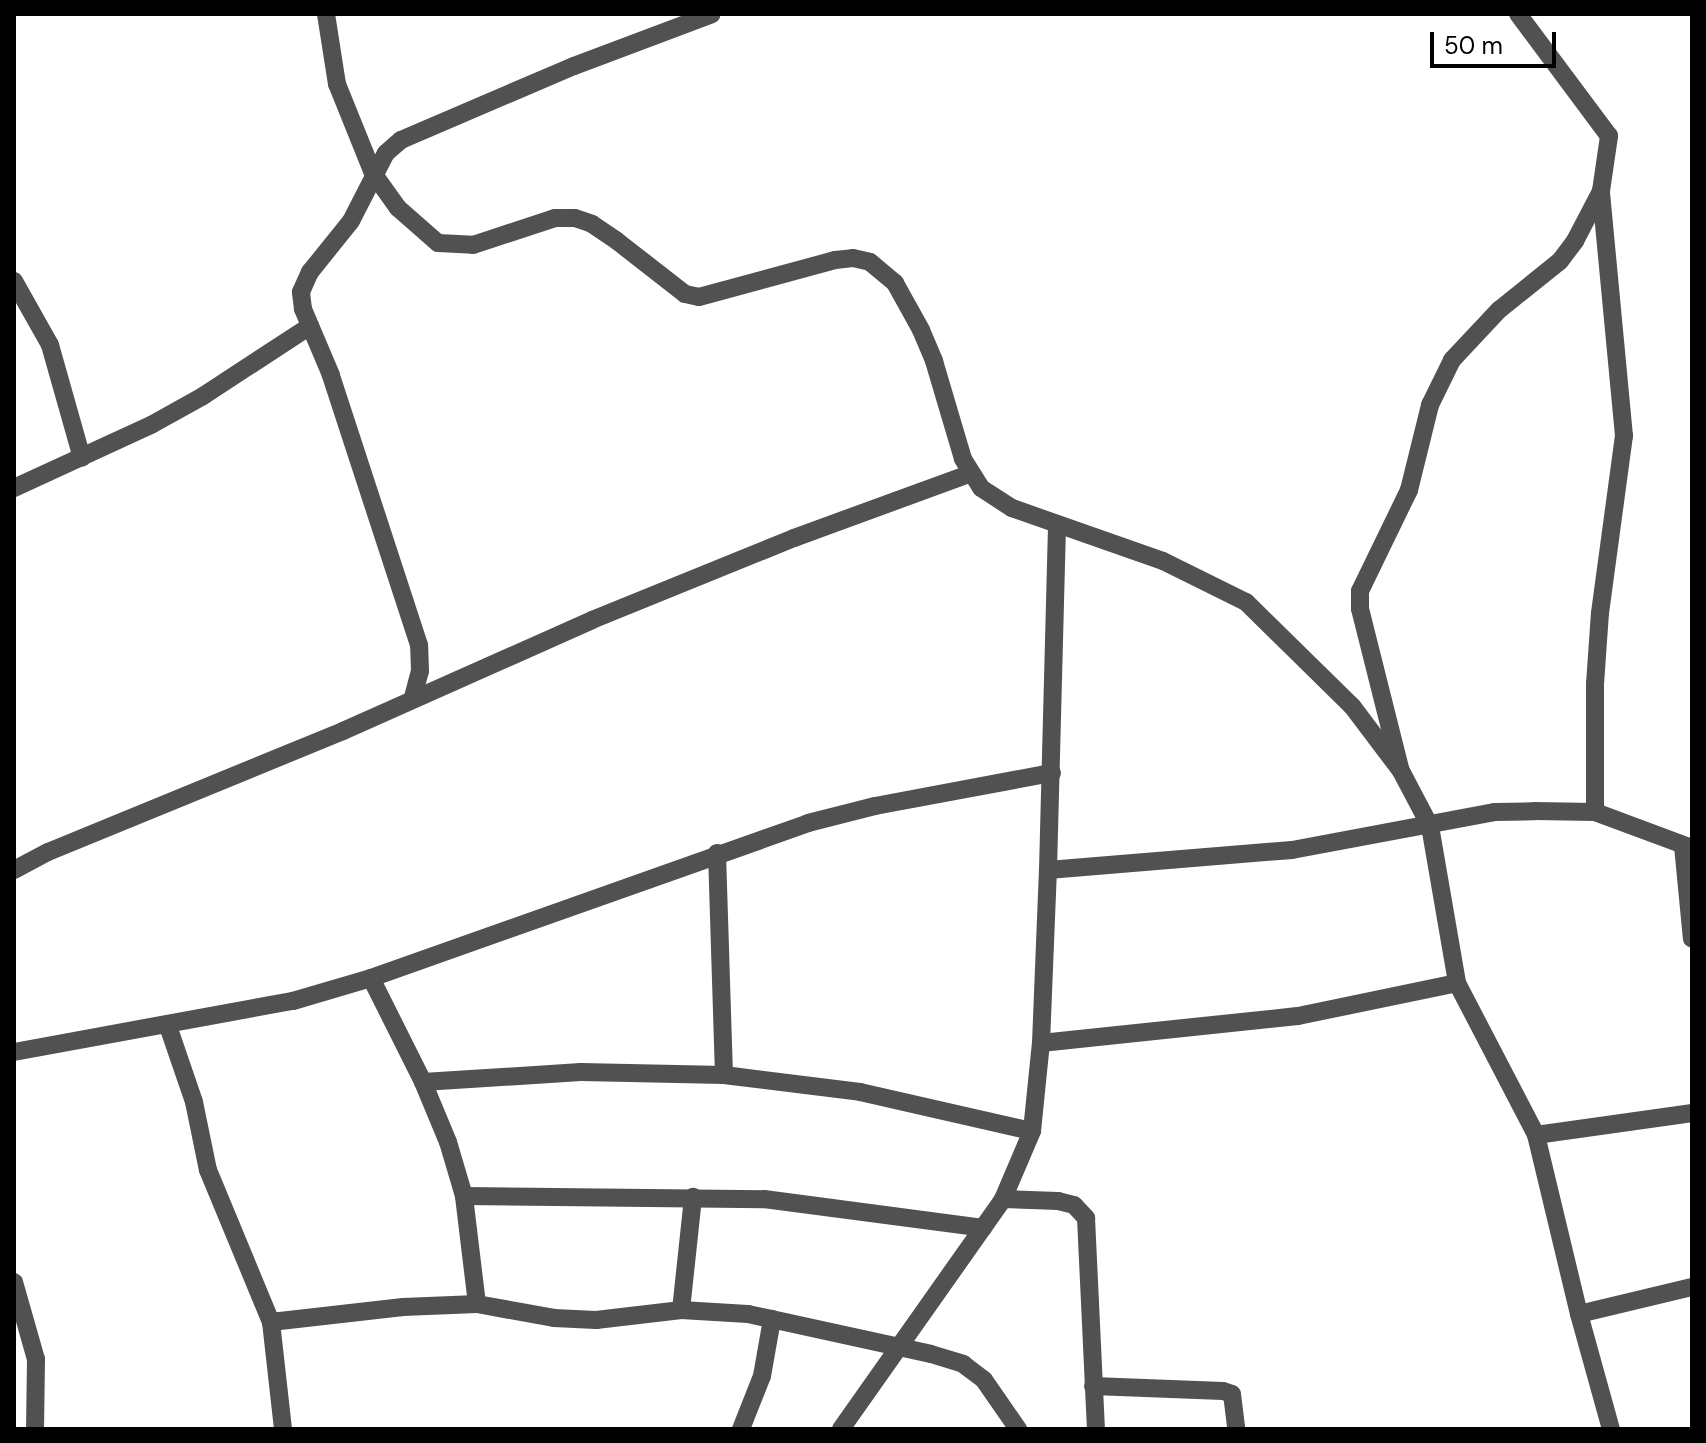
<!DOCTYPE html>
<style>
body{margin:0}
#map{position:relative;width:1706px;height:1443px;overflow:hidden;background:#fff;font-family:"DM Sans",sans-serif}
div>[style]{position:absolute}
.minor>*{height:18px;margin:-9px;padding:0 9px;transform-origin:9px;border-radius:9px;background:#515151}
span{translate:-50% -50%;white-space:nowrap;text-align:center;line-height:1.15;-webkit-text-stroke:6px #fff;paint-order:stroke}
.frame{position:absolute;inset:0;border:16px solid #000;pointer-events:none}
.scale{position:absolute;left:1430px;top:32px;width:126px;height:36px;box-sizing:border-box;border:4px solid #000;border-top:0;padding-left:10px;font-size:24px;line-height:28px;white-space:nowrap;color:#000;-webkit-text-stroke:6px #fff;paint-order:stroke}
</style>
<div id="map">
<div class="minor">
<i style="left:326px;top:14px;width:71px;rotate:81.1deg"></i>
<i style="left:337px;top:84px;width:96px;rotate:68deg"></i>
<i style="left:373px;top:173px;width:43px;rotate:54.5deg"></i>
<i style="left:398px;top:208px;width:53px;rotate:41.2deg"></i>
<i style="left:438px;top:243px;width:35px;rotate:3deg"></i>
<i style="left:473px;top:245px;width:86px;rotate:-18.2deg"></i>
<i style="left:555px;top:218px;width:20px"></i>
<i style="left:575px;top:218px;width:18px;rotate:19deg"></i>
<i style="left:592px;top:224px;width:30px;rotate:34deg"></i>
<i style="left:617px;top:241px;width:86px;rotate:37.9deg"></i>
<i style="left:685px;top:294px;width:14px;rotate:12deg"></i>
<i style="left:699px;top:297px;width:141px;rotate:-15.2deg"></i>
<i style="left:835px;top:260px;width:18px;rotate:-6deg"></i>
<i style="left:853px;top:258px;width:17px;rotate:13deg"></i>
<i style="left:870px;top:262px;width:33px;rotate:40deg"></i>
<i style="left:895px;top:283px;width:54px;rotate:61deg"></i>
<i style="left:921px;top:330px;width:34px;rotate:67deg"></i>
<i style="left:934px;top:361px;width:102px;rotate:73.5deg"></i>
<i style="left:963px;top:459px;width:34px;rotate:58deg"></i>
<i style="left:981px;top:488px;width:37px;rotate:33deg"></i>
<i style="left:1012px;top:508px;width:160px;rotate:19.3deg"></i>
<i style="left:1163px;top:561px;width:93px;rotate:26.3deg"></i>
<i style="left:1246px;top:602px;width:148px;rotate:44.5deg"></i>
<i style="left:1352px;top:706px;width:81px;rotate:53deg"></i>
<i style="left:1401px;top:771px;width:62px;rotate:62.2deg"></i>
<i style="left:1430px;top:826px;width:159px;rotate:80.2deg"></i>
<i style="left:1457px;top:983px;width:171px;rotate:62.5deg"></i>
<i style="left:1536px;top:1135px;width:184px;rotate:76.5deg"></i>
<i style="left:1579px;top:1314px;width:119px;rotate:74.5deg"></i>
<i style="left:14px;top:281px;width:73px;rotate:60.6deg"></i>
<i style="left:50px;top:345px;width:117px;rotate:74.2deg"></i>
<i style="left:14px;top:488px;width:151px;rotate:-24.7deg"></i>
<i style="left:151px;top:425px;width:60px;rotate:-29.1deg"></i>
<i style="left:203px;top:396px;width:128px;rotate:-33.2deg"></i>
<i style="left:413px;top:697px;width:27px;rotate:-75deg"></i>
<i style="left:420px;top:671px;width:26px;rotate:-92deg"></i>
<i style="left:419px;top:645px;width:284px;rotate:-108.1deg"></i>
<i style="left:331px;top:375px;width:72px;rotate:-113deg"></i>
<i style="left:303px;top:309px;width:17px;rotate:-97deg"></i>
<i style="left:301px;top:292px;width:22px;rotate:-66deg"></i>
<i style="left:310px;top:272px;width:65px;rotate:-51.2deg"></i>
<i style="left:351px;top:221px;width:76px;rotate:-62.8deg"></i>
<i style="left:386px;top:153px;width:20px;rotate:-41deg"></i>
<i style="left:401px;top:140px;width:188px;rotate:-23.2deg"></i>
<i style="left:574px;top:66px;width:147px;rotate:-20.6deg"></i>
<i style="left:1400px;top:768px;width:164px;rotate:-104.1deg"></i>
<i style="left:1360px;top:609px;width:18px;rotate:-90deg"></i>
<i style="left:1360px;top:591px;width:112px;rotate:-64.1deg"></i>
<i style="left:1409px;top:490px;width:88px;rotate:-76.1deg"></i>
<i style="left:1430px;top:405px;width:50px;rotate:-63.9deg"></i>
<i style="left:1452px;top:360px;width:69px;rotate:-46.8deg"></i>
<i style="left:1499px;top:310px;width:78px;rotate:-38.8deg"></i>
<i style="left:1560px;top:261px;width:25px;rotate:-53deg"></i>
<i style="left:1575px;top:241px;width:56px;rotate:-62.5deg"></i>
<i style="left:1601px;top:191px;width:56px;rotate:-81.7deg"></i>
<i style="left:1609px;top:136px;width:152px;rotate:-126.7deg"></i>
<i style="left:1595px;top:812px;width:128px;rotate:-90deg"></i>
<i style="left:1595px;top:684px;width:71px;rotate:-86deg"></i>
<i style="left:1600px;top:613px;width:179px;rotate:-82.3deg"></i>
<i style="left:1624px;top:436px;width:246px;rotate:-95.4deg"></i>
<i style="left:1683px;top:846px;width:93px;rotate:84.5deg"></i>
<i style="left:717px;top:853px;width:222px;rotate:88.2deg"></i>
<i style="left:14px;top:870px;width:38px;rotate:-28deg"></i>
<i style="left:48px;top:852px;width:319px;rotate:-22.3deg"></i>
<i style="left:343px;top:731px;width:273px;rotate:-24deg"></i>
<i style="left:592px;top:620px;width:218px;rotate:-22.1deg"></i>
<i style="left:794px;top:538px;width:186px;rotate:-20.1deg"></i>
<i style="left:1048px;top:870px;width:345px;rotate:-88.5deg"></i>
<i style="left:371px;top:978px;width:116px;rotate:63.4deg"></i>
<i style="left:423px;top:1082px;width:158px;rotate:-3.6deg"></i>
<i style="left:581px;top:1072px;width:143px;rotate:1.2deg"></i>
<i style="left:724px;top:1075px;width:137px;rotate:7.1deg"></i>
<i style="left:860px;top:1092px;width:176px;rotate:12.8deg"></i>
<i style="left:168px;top:1026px;width:80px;rotate:71.1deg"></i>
<i style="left:194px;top:1102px;width:69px;rotate:78.4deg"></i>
<i style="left:208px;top:1170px;width:165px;rotate:67.5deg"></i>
<i style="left:271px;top:1322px;width:133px;rotate:-6.5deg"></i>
<i style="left:403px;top:1307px;width:74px;rotate:-2.3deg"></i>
<i style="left:477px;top:1304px;width:109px;rotate:-96.9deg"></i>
<i style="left:464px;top:1196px;width:56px;rotate:-106.5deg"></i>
<i style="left:448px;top:1142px;width:65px;rotate:-112.6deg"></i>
<i style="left:1041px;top:1043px;width:258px;rotate:-6deg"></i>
<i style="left:1298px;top:1016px;width:162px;rotate:-11.7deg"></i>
<i style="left:14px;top:1052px;width:284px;rotate:-10.4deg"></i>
<i style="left:293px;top:1001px;width:81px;rotate:-16.4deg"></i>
<i style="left:371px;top:978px;width:464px;rotate:-19.5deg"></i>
<i style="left:808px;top:823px;width:69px;rotate:-14.2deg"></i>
<i style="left:875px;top:806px;width:180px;rotate:-10.6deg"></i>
<i style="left:1536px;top:1135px;width:158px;rotate:-8deg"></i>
<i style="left:464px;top:1196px;width:300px;rotate:0.6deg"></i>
<i style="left:764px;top:1199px;width:221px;rotate:7.5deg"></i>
<i style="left:1003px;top:1199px;width:55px;rotate:2.1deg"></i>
<i style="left:1058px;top:1201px;width:16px;rotate:14deg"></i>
<i style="left:1074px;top:1205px;width:18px;rotate:47deg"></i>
<i style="left:1086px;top:1218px;width:211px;rotate:87.3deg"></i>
<i style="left:14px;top:1282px;width:80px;rotate:74.1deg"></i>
<i style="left:36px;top:1359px;width:70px;rotate:90.8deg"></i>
<i style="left:477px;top:1304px;width:78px;rotate:10.3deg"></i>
<i style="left:554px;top:1318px;width:42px;rotate:2.7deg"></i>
<i style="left:596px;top:1320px;width:86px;rotate:-6.7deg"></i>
<i style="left:681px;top:1310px;width:67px;rotate:3.4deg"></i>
<i style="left:748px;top:1314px;width:187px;rotate:12.3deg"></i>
<i style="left:931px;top:1354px;width:34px;rotate:17deg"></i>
<i style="left:963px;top:1364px;width:26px;rotate:37deg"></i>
<i style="left:984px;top:1380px;width:60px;rotate:55.2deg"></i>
<i style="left:681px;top:1310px;width:114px;rotate:-83.9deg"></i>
<i style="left:1579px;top:1314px;width:116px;rotate:-13.4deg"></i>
<i style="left:271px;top:1322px;width:108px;rotate:83.6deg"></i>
<i style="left:1093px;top:1386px;width:130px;rotate:2.2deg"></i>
<i style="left:1223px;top:1391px;width:9px;rotate:18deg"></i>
<i style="left:1232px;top:1394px;width:35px;rotate:83deg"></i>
<i style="left:741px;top:1429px;width:57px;rotate:-68.4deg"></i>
<i style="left:762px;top:1376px;width:58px;rotate:-80deg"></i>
<i style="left:841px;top:1429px;width:281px;rotate:-54.8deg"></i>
<i style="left:1003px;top:1199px;width:74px;rotate:-66.9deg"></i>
<i style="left:1032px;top:1131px;width:88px;rotate:-84.2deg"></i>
<i style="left:1041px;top:1043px;width:173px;rotate:-87.7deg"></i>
<i style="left:1048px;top:870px;width:245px;rotate:-4.7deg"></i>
<i style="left:1292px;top:850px;width:207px;rotate:-10.6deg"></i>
<i style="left:1495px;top:812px;width:39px;rotate:-1deg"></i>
<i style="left:1534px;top:811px;width:61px;rotate:0.9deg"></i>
<i style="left:1595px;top:812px;width:103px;rotate:20.4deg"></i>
</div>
<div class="frame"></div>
<div class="scale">50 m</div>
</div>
